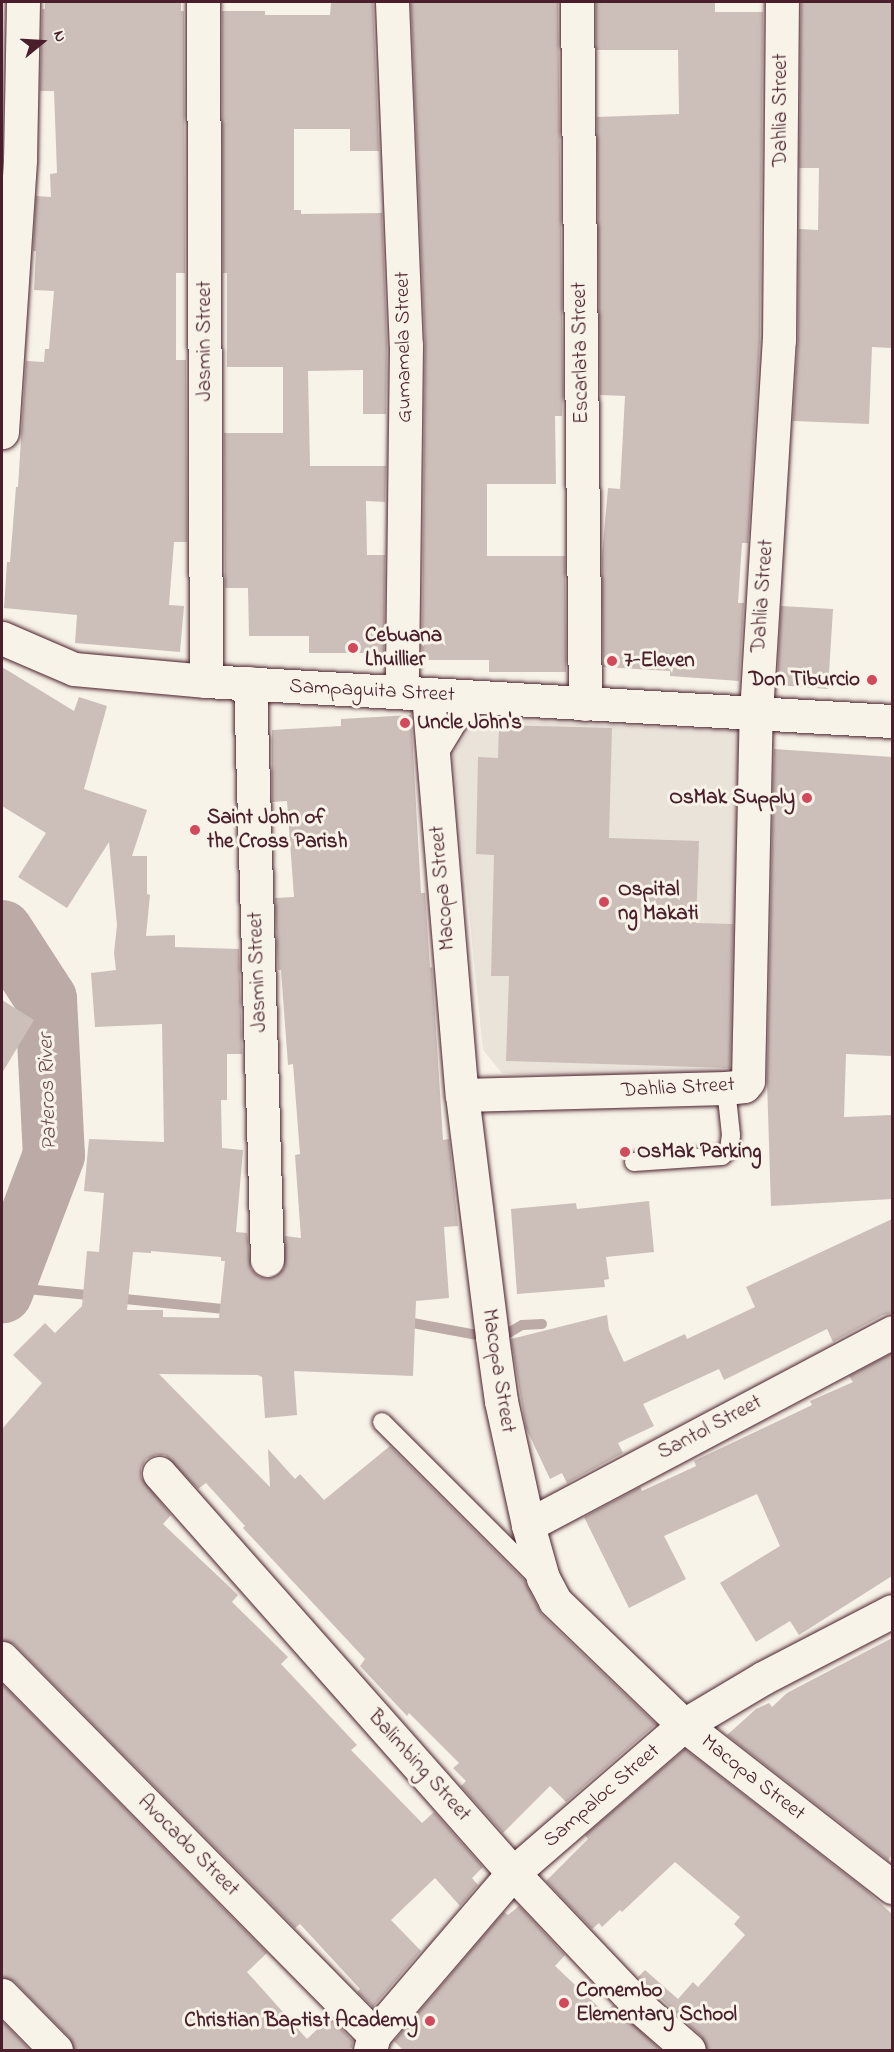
<!DOCTYPE html>
<style>
body{margin:0}
#map{position:relative;width:894px;height:2052px;overflow:hidden;background:#f7f3e8;font-family:"Indie Flower",sans-serif}
div>[style]{position:absolute}
.built>*{inset:0;background:#eae3da}
.stream>*{height:10px;margin:-5px;padding:0 5px;transform-origin:5px;border-radius:5px;background:#bcaaa7}
.river>*{height:62px;margin:-31px;padding:0 31px;transform-origin:31px;border-radius:31px;background:#bcaaa7}
.building>*{inset:0;background:#ccbfb9}
.roads{filter:drop-shadow(0 0 2px #4a1f2b) drop-shadow(0 0 2px #4a1f2b)}
.lane>*{height:18px;margin:-9px;padding:0 9px;transform-origin:9px;border-radius:9px;background:#f7f3e8}
.street>*{height:33px;margin:-16.5px;padding:0 16.5px;transform-origin:16.5px;border-radius:16.5px;background:#f7f3e8}
.secondary>*{height:33px;margin:-16.5px;padding:0 16.5px;transform-origin:16.5px;border-radius:16.5px;background:#f7f3e8}
.dots>*{width:16px;height:16px;translate:-50% -50%;box-sizing:border-box;border:3px solid #f7f3e8;border-radius:50%}
span{translate:-50% -50%;white-space:nowrap;text-align:center;line-height:1.15;-webkit-text-stroke:6px #f7f3e8;paint-order:stroke}
.street-label{font-size:21px;color:#4a1f2b}
.poi-label{font-size:21px;color:#4a1f2b;font-weight:700}
.left{translate:0 -50%;text-align:left}
.right{translate:-100% -50%;text-align:right}
.water-label{font-size:22px;color:#6c4950;font-style:italic}
.frame{position:absolute;inset:0;border:3px solid #4a1f2b;pointer-events:none}
.north{position:absolute;left:12px;top:12px;width:60px;height:60px;-webkit-text-stroke:4px #f7f3e8;paint-order:stroke;rotate:72deg;font-size:16px;font-weight:700;line-height:24px;text-align:center;color:#4a1f2b}
.north::after{content:'';display:block;margin:auto;width:21px;height:27px;background:#4a1f2b;clip-path:polygon(50% 0,100% 100%,50% 72%,0 100%)}
</style>
<div id="map">
<div class="built">
<i style="clip-path:polygon(477px 719px,747px 731px,735px 1083px,502px 1073px,483px 1050px,453px 754px)"></i>
</div>
<div class="stream">
<i style="left:6px;top:1287px;width:91px;rotate:5.6deg"></i>
<i style="left:115px;top:1298px;width:120px;rotate:5.8deg"></i>
<i style="left:402px;top:1321px;width:81px;rotate:10.6deg"></i>
<i style="left:503px;top:1336px;width:22px;rotate:-30deg"></i>
<i style="left:522px;top:1325px;width:20px;rotate:-3deg"></i>
</div>
<div class="river">
<i style="left:2px;top:931px;width:81px;rotate:57.1deg"></i>
<i style="left:46px;top:999px;width:156px;rotate:87.1deg"></i>
<i style="left:54px;top:1155px;width:147px;rotate:110.8deg"></i>
</div>
<div class="building">
<i style="clip-path:polygon(45px 2px,181px 2px,181px 11px,184px 11px,185px 273px,176px 273px,176px 360px,186px 360px,187px 542px,174px 542px,169px 605px,184px 606px,180px 652px,75px 643px,77px 615px,4px 608px,7px 562px,10px 562px,16px 487px,18px 487px,26px 361px,44px 362px,45px 349px,49px 349px,54px 291px,34px 290px,36px 251px,33px 251px,36px 196px,51px 197px,50px 174px,57px 173px,54px 91px,40px 91px,42px 9px,45px 9px)"></i>
<i style="clip-path:polygon(331px 2px,373px 2px,379px 151px,350px 151px,350px 129px,294px 129px,294px 210px,301px 210px,301px 214px,382px 213px,387px 345px,386px 414px,363px 414px,363px 370px,308px 371px,310px 466px,386px 466px,385px 502px,366px 501px,367px 555px,385px 555px,384px 653px,309px 653px,309px 636px,249px 636px,248px 588px,225px 588px,224px 433px,283px 433px,283px 367px,227px 367px,227px 273px,223px 273px,222px 11px,265px 11px,265px 15px,330px 15px)"></i>
<i style="clip-path:polygon(411px 2px,558px 2px,563px 393px,562px 416px,555px 416px,556px 484px,487px 484px,487px 556px,565px 556px,566px 672px,489px 672px,489px 660px,422px 660px,425px 344px)"></i>
<i style="clip-path:polygon(596px 2px,715px 2px,715px 12px,763px 12px,760px 339px,748px 543px,742px 543px,738px 603px,744px 603px,739px 681px,670px 676px,670px 671px,603px 667px,602px 556px,608px 488px,620px 489px,625px 396px,600px 395px,597px 117px,679px 114px,678px 50px,596px 50px)"></i>
<i style="clip-path:polygon(801px 2px,892px 2px,892px 348px,872px 347px,869px 424px,793px 421px,798px 340px,799px 229px,818px 230px,819px 168px,799px 168px)"></i>
<i style="clip-path:polygon(781px 606px,833px 609px,828px 689px,777px 685px)"></i>
<i style="clip-path:polygon(evenodd,2px 667px,74px 711px,79px 697px,107px 706px,84px 789px,147px 810px,132px 856px,147px 856px,147px 894px,150px 895px,146px 936px,175px 935px,175px 947px,239px 949px,242px 1054px,227px 1054px,227px 1100px,221px 1100px,222px 1148px,243px 1150px,236px 1232px,247px 1233px,251px 1269px,258px 1276px,267px 1279px,276px 1276px,284px 1268px,285px 1236px,301px 1238px,295px 1155px,300px 1154px,293px 1064px,288px 1065px,281px 970px,278px 970px,275px 898px,294px 897px,287px 801px,272px 802px,272px 730px,341px 726px,341px 719px,411px 715px,421px 893px,425px 893px,430px 968px,432px 967px,443px 1140px,449px 1139px,458px 1226px,444px 1227px,449px 1298px,416px 1301px,413px 1376px,294px 1371px,297px 1415px,265px 1418px,262px 1377px,258px 1375px,159px 1374px,270px 1487px,268px 1449px,295px 1479px,300px 1474px,324px 1500px,390px 1446px,524px 1580px,542px 1615px,656px 1724px,566px 1802px,550px 1786px,503px 1833px,461px 1786px,466px 1781px,453px 1768px,459px 1763px,409px 1713px,407px 1716px,360px 1666px,365px 1659px,243px 1528px,245px 1526px,206px 1483px,198px 1489px,165px 1455px,156px 1455px,146px 1459px,141px 1468px,141px 1477px,171px 1515px,163px 1524px,238px 1595px,232px 1602px,288px 1657px,281px 1664px,357px 1745px,351px 1750px,422px 1823px,434px 1812px,483px 1867px,472px 1878px,478px 1885px,460px 1906px,435px 1878px,391px 1920px,421px 1951px,373px 2007px,357px 1992px,360px 1989px,300px 1924px,295px 1928px,15px 1645px,2px 1640px,2px 1429px,42px 1383px,13px 1355px,45px 1323px,55px 1333px,82px 1306px,87px 1251px,99px 1252px,104px 1193px,84px 1191px,89px 1139px,164px 1142px,162px 1024px,95px 1027px,91px 973px,116px 970px,114px 953px,117px 925px,109px 842px,67px 908px,18px 877px,46px 833px,2px 806px,2px 667px,151px 1251px,221px 1257px,221px 1261px,225px 1261px,219px 1318px,163px 1317px,163px 1310px,127px 1310px,133px 1252px,151px 1253px,151px 1251px)"></i>
<i style="clip-path:polygon(499px 725px,612px 728px,609px 838px,699px 841px,696px 923px,733px 924px,730px 1068px,506px 1061px,509px 976px,491px 976px,494px 855px,476px 854px,478px 757px,498px 758px)"></i>
<i style="clip-path:polygon(774px 749px,892px 757px,892px 1056px,846px 1054px,844px 1117px,892px 1115px,892px 1199px,771px 1206px,767px 1082px)"></i>
<i style="clip-path:polygon(2px 1000px,34px 1020px,2px 1073px)"></i>
<i style="clip-path:polygon(649px 1201px,654px 1252px,606px 1257px,609px 1279px,604px 1280px,605px 1287px,517px 1294px,511px 1209px,576px 1203px,577px 1209px)"></i>
<i style="clip-path:polygon(892px 1219px,892px 1313px,883px 1315px,833px 1342px,827px 1329px,724px 1380px,719px 1369px,643px 1404px,654px 1426px,618px 1443px,623px 1453px,567px 1483px,562px 1473px,550px 1479px,526px 1428px,511px 1339px,607px 1315px,609px 1330px,624px 1362px,685px 1334px,687px 1339px,755px 1307px,746px 1287px)"></i>
<i style="clip-path:polygon(892px 1353px,892px 1576px,799px 1635px,790px 1621px,756px 1642px,720px 1583px,780px 1546px,757px 1494px,664px 1536px,686px 1579px,629px 1608px,584px 1517px,640px 1487px,642px 1491px,696px 1466px,694px 1461px,812px 1405px,810px 1401px,853px 1382px,849px 1376px)"></i>
<i style="clip-path:polygon(892px 1638px,892px 1855px,888px 1860px,727px 1735px,756px 1709px,769px 1703px,772px 1707px,787px 1693px)"></i>
<i style="clip-path:polygon(2px 1684px,267px 1953px,247px 1972px,307px 2039px,330px 2017px,353px 2041px,352px 2047px,348px 2050px,74px 2050px,69px 2037px,15px 1982px,2px 1977px)"></i>
<i style="clip-path:polygon(685px 1749px,867px 1891px,892px 1914px,892px 2050px,707px 2050px,701px 2036px,638px 1977px,645px 1970px,678px 1999px,693px 1982px,698px 1987px,745px 1935px,734px 1924px,740px 1917px,675px 1862px,622px 1912px,620px 1910px,602px 1927px,599px 1923px,592px 1929px,546px 1881px,588px 1839px,585px 1835px)"></i>
<i style="clip-path:polygon(519px 1906px,565px 1955px,555px 1966px,605px 2013px,613px 2005px,661px 2050px,403px 2050px,394px 2041px,504px 1912px,508px 1915px)"></i>
<i style="clip-path:polygon(2px 2021px,30px 2050px,2px 2050px)"></i>
</div>
<div class="roads">
<div class="lane">
<i style="left:437px;top:757px;width:42px;rotate:-58.6deg"></i>
<i style="left:459px;top:721px;width:34px;rotate:-45deg"></i>
<i style="left:634px;top:1162px;width:88px;rotate:-3.9deg"></i>
<i style="left:722px;top:1156px;width:10px;rotate:-45deg"></i>
<i style="left:729px;top:1149px;width:14px;rotate:-82deg"></i>
<i style="left:731px;top:1135px;width:47px;rotate:-96.1deg"></i>
<i style="left:382px;top:1422px;width:219px;rotate:45deg"></i>
</div>
<div class="street">
<i style="left:203px;top:2px;width:679px;rotate:89.75deg"></i>
<i style="left:392px;top:2px;width:343px;rotate:87.7deg"></i>
<i style="left:406px;top:345px;width:347px;rotate:90.7deg"></i>
<i style="left:577px;top:2px;width:702px;rotate:89.35deg"></i>
<i style="left:2px;top:432px;width:274px;rotate:-86.2deg"></i>
<i style="left:20px;top:159px;width:157px;rotate:-88.9deg"></i>
<i style="left:250px;top:683px;width:577px;rotate:88.31deg"></i>
<i style="left:428px;top:694px;width:402px;rotate:85.2deg"></i>
<i style="left:462px;top:1095px;width:244px;rotate:82.9deg"></i>
<i style="left:492px;top:1337px;width:65px;rotate:82deg"></i>
<i style="left:501px;top:1401px;width:127px;rotate:77.7deg"></i>
<i style="left:528px;top:1525px;width:55px;rotate:74.2deg"></i>
<i style="left:543px;top:1578px;width:26px;rotate:62deg"></i>
<i style="left:555px;top:1601px;width:179px;rotate:43.9deg"></i>
<i style="left:684px;top:1725px;width:264px;rotate:37.9deg"></i>
<i style="left:462px;top:1095px;width:264px;rotate:-1.5deg"></i>
<i style="left:726px;top:1088px;width:18px;rotate:-6deg"></i>
<i style="left:744px;top:1086px;width:6px;rotate:-51deg"></i>
<i style="left:748px;top:1081px;width:368px;rotate:-88.8deg"></i>
<i style="left:756px;top:713px;width:374px;rotate:-86.5deg"></i>
<i style="left:779px;top:340px;width:338px;rotate:-89.5deg"></i>
<i style="left:159px;top:1473px;width:534px;rotate:48.49deg"></i>
<i style="left:513px;top:1873px;width:187px;rotate:46.5deg"></i>
<i style="left:642px;top:2009px;width:62px;rotate:41.1deg"></i>
<i style="left:528px;top:1525px;width:412px;rotate:-27.9deg"></i>
<i style="left:2px;top:1658px;width:530px;rotate:45.38deg"></i>
<i style="left:2px;top:1995px;width:77px;rotate:45.5deg"></i>
<i style="left:370px;top:2050px;width:16px;rotate:-75deg"></i>
<i style="left:374px;top:2035px;width:213px;rotate:-49.4deg"></i>
<i style="left:513px;top:1873px;width:226px;rotate:-40.9deg"></i>
<i style="left:684px;top:1725px;width:92px;rotate:-30.7deg"></i>
<i style="left:763px;top:1678px;width:145px;rotate:-27.4deg"></i>
</div>
<div class="secondary">
<i style="left:2px;top:638px;width:78px;rotate:23.3deg"></i>
<i style="left:74px;top:669px;width:133px;rotate:5.2deg"></i>
<i style="left:206px;top:681px;width:687px;rotate:3.34deg"></i>
</div>
</div>
<div class="dots">
<i style="left:353px;top:648px;background:#d1495b"></i>
<i style="left:612px;top:661px;background:#d1495b"></i>
<i style="left:872px;top:680px;background:#d1495b"></i>
<i style="left:405px;top:723px;background:#d1495b"></i>
<i style="left:807px;top:798px;background:#d1495b"></i>
<i style="left:195px;top:830px;background:#d1495b"></i>
<i style="left:604px;top:902px;background:#d1495b"></i>
<i style="left:625px;top:1152px;background:#d1495b"></i>
<i style="left:564px;top:2003px;background:#d1495b"></i>
<i style="left:430px;top:2021px;background:#d1495b"></i>
</div>
<div class="street-label">
<span style="left:781px;top:110px;rotate:-90deg">Dahlia Street</span>
<span style="left:205px;top:341px;rotate:-90deg">Jasmin Street</span>
<span style="left:404px;top:347px;rotate:-91deg">Gumamela Street</span>
<span style="left:581px;top:353px;rotate:-91deg">Escarlata Street</span>
<span style="left:763px;top:596px;rotate:-86deg">Dahlia Street</span>
<span style="left:372px;top:691px;rotate:3deg">Sampaguita Street</span>
<span style="left:443px;top:888px;rotate:-95deg">Macopa Street</span>
<span style="left:258px;top:972px;rotate:-92deg">Jasmin Street</span>
<span style="left:678px;top:1088px;rotate:-3deg">Dahlia Street</span>
<span style="left:498px;top:1371px;rotate:81deg">Macopa Street</span>
<span style="left:710px;top:1428px;rotate:-28deg">Santol Street</span>
<span style="left:419px;top:1766px;rotate:48deg">Balimbing Street</span>
<span style="left:753px;top:1778px;rotate:38deg">Macopa Street</span>
<span style="left:602px;top:1796px;rotate:-41deg">Sampaloc Street</span>
<span style="left:188px;top:1846px;rotate:45deg">Avocado Street</span>
</div>
<div class="poi-label">
<span class="left" style="left:365px;top:648px">Cebuana<br>Lhuillier</span>
<span class="left" style="left:624px;top:661px">7-Eleven</span>
<span class="right" style="left:860px;top:680px">Don Tiburcio</span>
<span class="left" style="left:417px;top:723px">Uncle John's</span>
<span class="right" style="left:795px;top:798px">OsMak Supply</span>
<span class="left" style="left:207px;top:830px">Saint John of<br>the Cross Parish</span>
<span class="left" style="left:618px;top:902px">Ospital<br>ng Makati</span>
<span class="left" style="left:637px;top:1152px">OsMak Parking</span>
<span class="left" style="left:576px;top:2003px">Comembo<br>Elementary School</span>
<span class="right" style="left:418px;top:2021px">Christian Baptist Academy</span>
</div>
<div class="water-label">
<span style="left:49px;top:1092px;rotate:-92deg">Pateros River</span>
</div>
<div class="frame"></div>
<div class="north">N</div>
</div>
